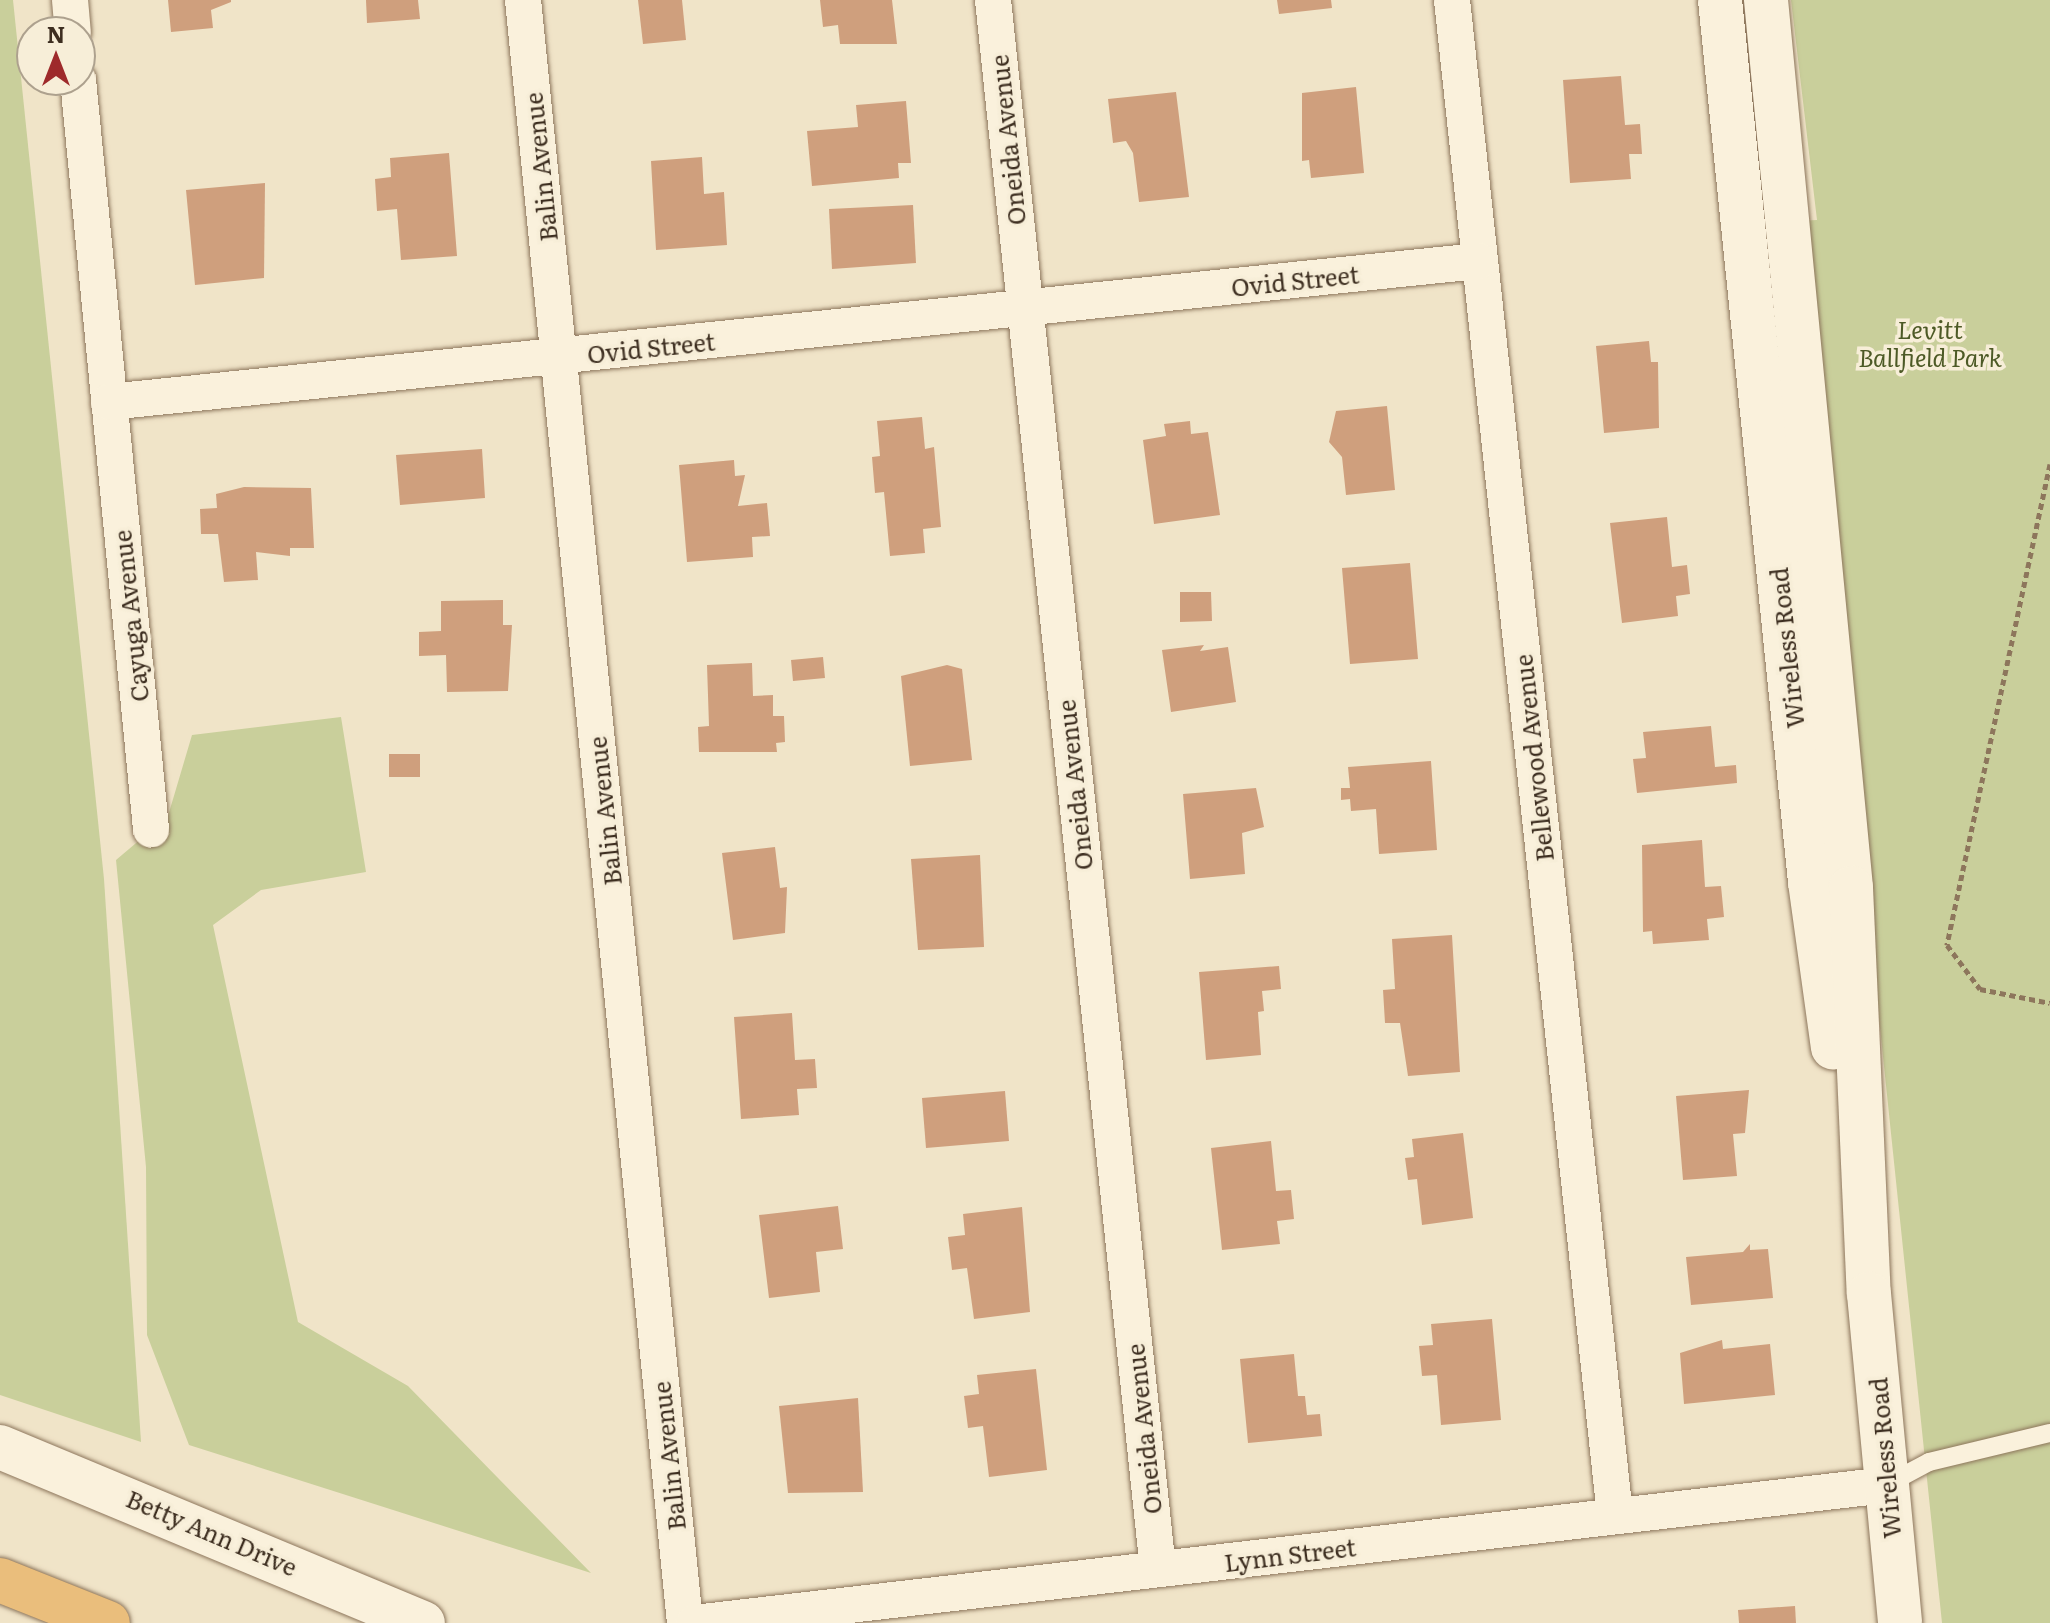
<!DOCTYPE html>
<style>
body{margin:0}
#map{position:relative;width:2050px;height:1623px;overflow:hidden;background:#f0e4c8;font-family:Literata,serif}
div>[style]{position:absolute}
.green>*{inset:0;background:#c9cf9b}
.building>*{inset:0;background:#cf9f7d}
.path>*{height:5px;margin-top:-2.5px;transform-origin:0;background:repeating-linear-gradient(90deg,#8d765c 0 6px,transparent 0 10px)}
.roads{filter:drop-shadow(0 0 2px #8d765c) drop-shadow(0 0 2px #8d765c)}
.service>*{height:18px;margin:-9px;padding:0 9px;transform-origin:9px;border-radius:9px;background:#faf1dc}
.minor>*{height:36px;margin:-18px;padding:0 18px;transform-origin:18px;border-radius:18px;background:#faf1dc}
.tertiary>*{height:44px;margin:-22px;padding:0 22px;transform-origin:22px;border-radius:22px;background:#faf1dc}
.secondary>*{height:44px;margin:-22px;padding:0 22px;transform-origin:22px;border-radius:22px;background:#faf1dc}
.trunk>*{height:44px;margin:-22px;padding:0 22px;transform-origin:22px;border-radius:22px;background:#eabe7c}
span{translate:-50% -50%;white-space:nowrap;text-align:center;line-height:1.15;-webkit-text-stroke:7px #f7eed8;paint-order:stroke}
.street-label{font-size:24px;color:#3d2e20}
.park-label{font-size:24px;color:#4d5a26;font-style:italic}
.north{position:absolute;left:16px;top:16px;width:80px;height:80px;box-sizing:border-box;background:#f7eed8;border:2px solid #ada18e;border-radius:50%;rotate:0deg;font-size:22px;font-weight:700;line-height:32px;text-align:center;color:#3d2e20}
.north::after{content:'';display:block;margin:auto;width:28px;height:36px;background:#9e2a2b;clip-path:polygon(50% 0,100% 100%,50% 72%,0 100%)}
</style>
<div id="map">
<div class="green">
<i style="clip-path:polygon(0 0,13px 0,104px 879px,141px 1442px,0 1395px)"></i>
<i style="clip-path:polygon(1791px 0,2050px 0,2050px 1623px,1942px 1623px,1796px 221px,1817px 220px)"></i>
<i style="clip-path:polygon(341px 717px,366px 872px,261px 890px,213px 925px,298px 1322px,408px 1386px,591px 1573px,189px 1445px,147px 1335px,146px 1167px,116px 860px,168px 816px,192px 735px)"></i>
</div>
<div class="building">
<i style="clip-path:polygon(168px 0,231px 0,231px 2px,211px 10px,213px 28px,171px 32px)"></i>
<i style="clip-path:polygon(366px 0,418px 0,420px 19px,367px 23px)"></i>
<i style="clip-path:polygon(638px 0,682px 0,686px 40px,643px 44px)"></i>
<i style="clip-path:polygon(820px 0,892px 0,897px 44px,840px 44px,838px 25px,823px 27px)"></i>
<i style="clip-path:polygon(1277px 0,1331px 0,1332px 8px,1279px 14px)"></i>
<i style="clip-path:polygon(1621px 76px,1625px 125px,1640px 124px,1642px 154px,1629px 154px,1631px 179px,1570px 183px,1563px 80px)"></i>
<i style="clip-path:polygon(1356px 87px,1364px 173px,1311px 178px,1309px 160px,1302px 161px,1302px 93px)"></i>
<i style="clip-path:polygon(1176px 92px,1189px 197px,1139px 202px,1133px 153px,1126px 141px,1113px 143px,1108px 99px)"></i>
<i style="clip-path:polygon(906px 101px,911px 163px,898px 163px,899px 178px,812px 186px,807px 131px,858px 127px,856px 105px)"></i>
<i style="clip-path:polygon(449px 153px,457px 256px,401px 260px,397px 209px,377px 211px,375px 179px,391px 177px,390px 158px)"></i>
<i style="clip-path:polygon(702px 157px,704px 194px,724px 192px,727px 245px,656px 250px,651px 161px)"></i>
<i style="clip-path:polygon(265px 183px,264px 278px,195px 285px,186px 190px)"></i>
<i style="clip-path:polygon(913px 205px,916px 263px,832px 269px,829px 209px)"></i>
<i style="clip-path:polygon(1649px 341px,1651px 362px,1658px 362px,1659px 428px,1604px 433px,1596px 346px)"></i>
<i style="clip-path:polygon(1387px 406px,1395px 490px,1346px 495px,1342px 457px,1329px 442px,1336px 411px)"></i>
<i style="clip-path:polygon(922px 417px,925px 449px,934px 447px,941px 527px,923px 529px,925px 553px,890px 556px,884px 492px,875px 493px,872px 457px,880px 456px,877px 421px)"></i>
<i style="clip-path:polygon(1190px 421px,1191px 434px,1208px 432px,1220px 515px,1154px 524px,1143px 440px,1166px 436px,1164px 424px)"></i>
<i style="clip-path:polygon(482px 449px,485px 498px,400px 505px,396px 455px)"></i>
<i style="clip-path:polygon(734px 460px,735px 476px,745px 475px,738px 506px,767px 503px,770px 536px,752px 537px,753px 557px,687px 562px,679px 465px)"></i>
<i style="clip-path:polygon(244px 487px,311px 488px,314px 548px,290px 548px,290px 556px,256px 552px,258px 580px,224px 582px,218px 534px,201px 534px,200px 509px,217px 508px,216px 494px)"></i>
<i style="clip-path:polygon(1667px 517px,1672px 567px,1687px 565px,1690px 594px,1676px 596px,1678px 616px,1622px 623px,1610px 523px)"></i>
<i style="clip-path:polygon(1410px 563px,1418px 659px,1350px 664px,1342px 568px)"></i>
<i style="clip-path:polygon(1180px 592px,1211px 592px,1212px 621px,1180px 622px)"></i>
<i style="clip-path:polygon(503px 600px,503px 625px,512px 625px,508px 691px,447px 692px,446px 655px,419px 656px,419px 632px,441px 631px,441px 601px)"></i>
<i style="clip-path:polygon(1204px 645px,1200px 651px,1228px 647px,1236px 702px,1171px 712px,1162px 650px)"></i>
<i style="clip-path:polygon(823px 657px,825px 678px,793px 681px,791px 660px)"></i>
<i style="clip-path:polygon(752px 663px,753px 696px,773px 695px,773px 716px,784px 716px,785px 742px,776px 743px,777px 752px,699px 752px,698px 727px,709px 726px,707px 665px)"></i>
<i style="clip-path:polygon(947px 665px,962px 669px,972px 760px,910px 766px,901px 676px)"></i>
<i style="clip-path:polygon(1711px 726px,1715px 767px,1736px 765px,1737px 783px,1637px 793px,1633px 759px,1646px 758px,1643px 732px)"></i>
<i style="clip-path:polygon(389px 754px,420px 754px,420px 777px,389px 777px)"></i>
<i style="clip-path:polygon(1431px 761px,1437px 850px,1379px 854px,1376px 809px,1351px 811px,1350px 799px,1341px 800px,1341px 788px,1350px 788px,1348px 767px)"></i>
<i style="clip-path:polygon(1256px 788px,1264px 827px,1242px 833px,1245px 874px,1190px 879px,1183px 794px)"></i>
<i style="clip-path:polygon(1702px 840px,1705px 887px,1721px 886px,1724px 917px,1707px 919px,1709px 940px,1653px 944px,1652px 931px,1643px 932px,1642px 845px)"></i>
<i style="clip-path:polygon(775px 847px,780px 888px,787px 887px,785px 933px,733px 940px,722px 853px)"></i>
<i style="clip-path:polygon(980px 855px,984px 947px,918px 950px,911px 859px)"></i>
<i style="clip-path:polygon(1452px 935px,1460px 1072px,1408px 1076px,1400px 1023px,1385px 1023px,1383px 990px,1395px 989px,1392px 939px)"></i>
<i style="clip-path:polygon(1279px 966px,1281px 989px,1262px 991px,1264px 1011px,1258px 1012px,1261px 1055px,1206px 1060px,1199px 972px)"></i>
<i style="clip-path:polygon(792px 1013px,795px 1060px,815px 1059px,817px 1088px,797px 1089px,799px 1115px,741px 1119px,734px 1017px)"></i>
<i style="clip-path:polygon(1749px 1090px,1745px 1133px,1733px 1134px,1737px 1176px,1683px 1180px,1676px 1096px)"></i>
<i style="clip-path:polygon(1005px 1091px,1009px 1141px,926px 1148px,922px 1098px)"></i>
<i style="clip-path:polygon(1463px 1133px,1473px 1218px,1422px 1225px,1417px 1179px,1408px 1180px,1405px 1158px,1414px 1157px,1412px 1139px)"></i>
<i style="clip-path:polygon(1271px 1141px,1276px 1191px,1291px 1190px,1294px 1219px,1277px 1221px,1280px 1244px,1222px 1250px,1211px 1148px)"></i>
<i style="clip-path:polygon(838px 1206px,843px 1249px,816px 1252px,820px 1292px,769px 1298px,759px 1215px)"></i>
<i style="clip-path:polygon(1022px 1207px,1030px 1312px,974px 1319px,967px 1268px,952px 1270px,948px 1237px,965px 1235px,963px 1214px)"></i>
<i style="clip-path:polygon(1750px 1244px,1750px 1250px,1768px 1249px,1773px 1298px,1691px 1305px,1686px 1257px,1743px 1252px)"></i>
<i style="clip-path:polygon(1492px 1319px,1501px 1420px,1441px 1425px,1437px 1375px,1422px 1376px,1419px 1346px,1433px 1345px,1431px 1324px)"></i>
<i style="clip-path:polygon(1722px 1340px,1723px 1349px,1770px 1344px,1775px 1395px,1684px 1404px,1680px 1353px)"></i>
<i style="clip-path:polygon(1294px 1354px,1298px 1396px,1305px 1396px,1307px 1415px,1320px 1414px,1322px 1436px,1248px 1443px,1240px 1359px)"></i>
<i style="clip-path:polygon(1036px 1369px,1047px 1470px,989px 1477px,983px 1426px,968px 1428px,964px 1396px,979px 1394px,977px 1375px)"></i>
<i style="clip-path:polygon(858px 1398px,863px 1492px,788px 1493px,779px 1406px)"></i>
<i style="clip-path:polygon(1795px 1606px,1796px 1623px,1739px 1623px,1738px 1610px)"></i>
</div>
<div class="path">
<i style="left:2050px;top:464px;width:492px;rotate:102.1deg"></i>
<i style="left:1947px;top:945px;width:55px;rotate:53.1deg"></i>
<i style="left:1980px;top:989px;width:71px;rotate:11.3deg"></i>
</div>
<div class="roads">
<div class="service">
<i style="left:1886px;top:1485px;width:49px;rotate:-28.1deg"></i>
<i style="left:1929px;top:1462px;width:124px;rotate:-13.5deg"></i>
</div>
<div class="minor">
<i style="left:70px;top:0;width:32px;rotate:85deg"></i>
<i style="left:523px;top:0;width:1631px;rotate:84.3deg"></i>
<i style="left:993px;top:0;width:1578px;rotate:84deg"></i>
<i style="left:1452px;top:0;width:1525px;rotate:83.86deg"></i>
<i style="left:78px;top:80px;width:753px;rotate:84.43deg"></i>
<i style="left:109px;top:402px;width:1377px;rotate:-5.88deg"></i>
<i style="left:694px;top:1623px;width:1200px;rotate:-6.6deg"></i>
</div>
<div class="tertiary">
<i style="left:0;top:1447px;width:458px;rotate:22.6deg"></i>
</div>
<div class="secondary">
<i style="left:1720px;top:0;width:887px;rotate:84.17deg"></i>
<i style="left:1810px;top:882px;width:167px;rotate:82.1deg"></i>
<i style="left:1766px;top:0;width:892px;rotate:84.53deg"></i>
<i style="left:1851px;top:888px;width:406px;rotate:87.5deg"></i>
<i style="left:1869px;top:1294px;width:330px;rotate:84.6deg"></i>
</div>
<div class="trunk">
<i style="left:0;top:1580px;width:116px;rotate:21.7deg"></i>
</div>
</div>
<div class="street-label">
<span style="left:1007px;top:140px;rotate:-96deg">Oneida Avenue</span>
<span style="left:540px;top:167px;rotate:-96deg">Balin Avenue</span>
<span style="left:1295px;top:280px;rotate:-6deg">Ovid Street</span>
<span style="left:651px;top:347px;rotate:-6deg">Ovid Street</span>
<span style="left:130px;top:616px;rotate:-96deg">Cayuga Avenue</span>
<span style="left:1786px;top:648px;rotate:-96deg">Wireless Road</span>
<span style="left:1533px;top:758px;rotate:-96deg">Bellewood Avenue</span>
<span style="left:1074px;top:785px;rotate:-96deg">Oneida Avenue</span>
<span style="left:604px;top:811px;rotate:-96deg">Balin Avenue</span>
<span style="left:1143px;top:1429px;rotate:-96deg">Oneida Avenue</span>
<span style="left:668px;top:1456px;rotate:-96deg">Balin Avenue</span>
<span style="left:1884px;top:1458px;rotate:-95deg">Wireless Road</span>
<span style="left:212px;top:1532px;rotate:23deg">Betty Ann Drive</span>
<span style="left:1290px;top:1554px;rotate:-7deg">Lynn Street</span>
</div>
<div class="park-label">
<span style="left:1930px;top:343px">Levitt<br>Ballfield Park</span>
</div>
<div class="north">N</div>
</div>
